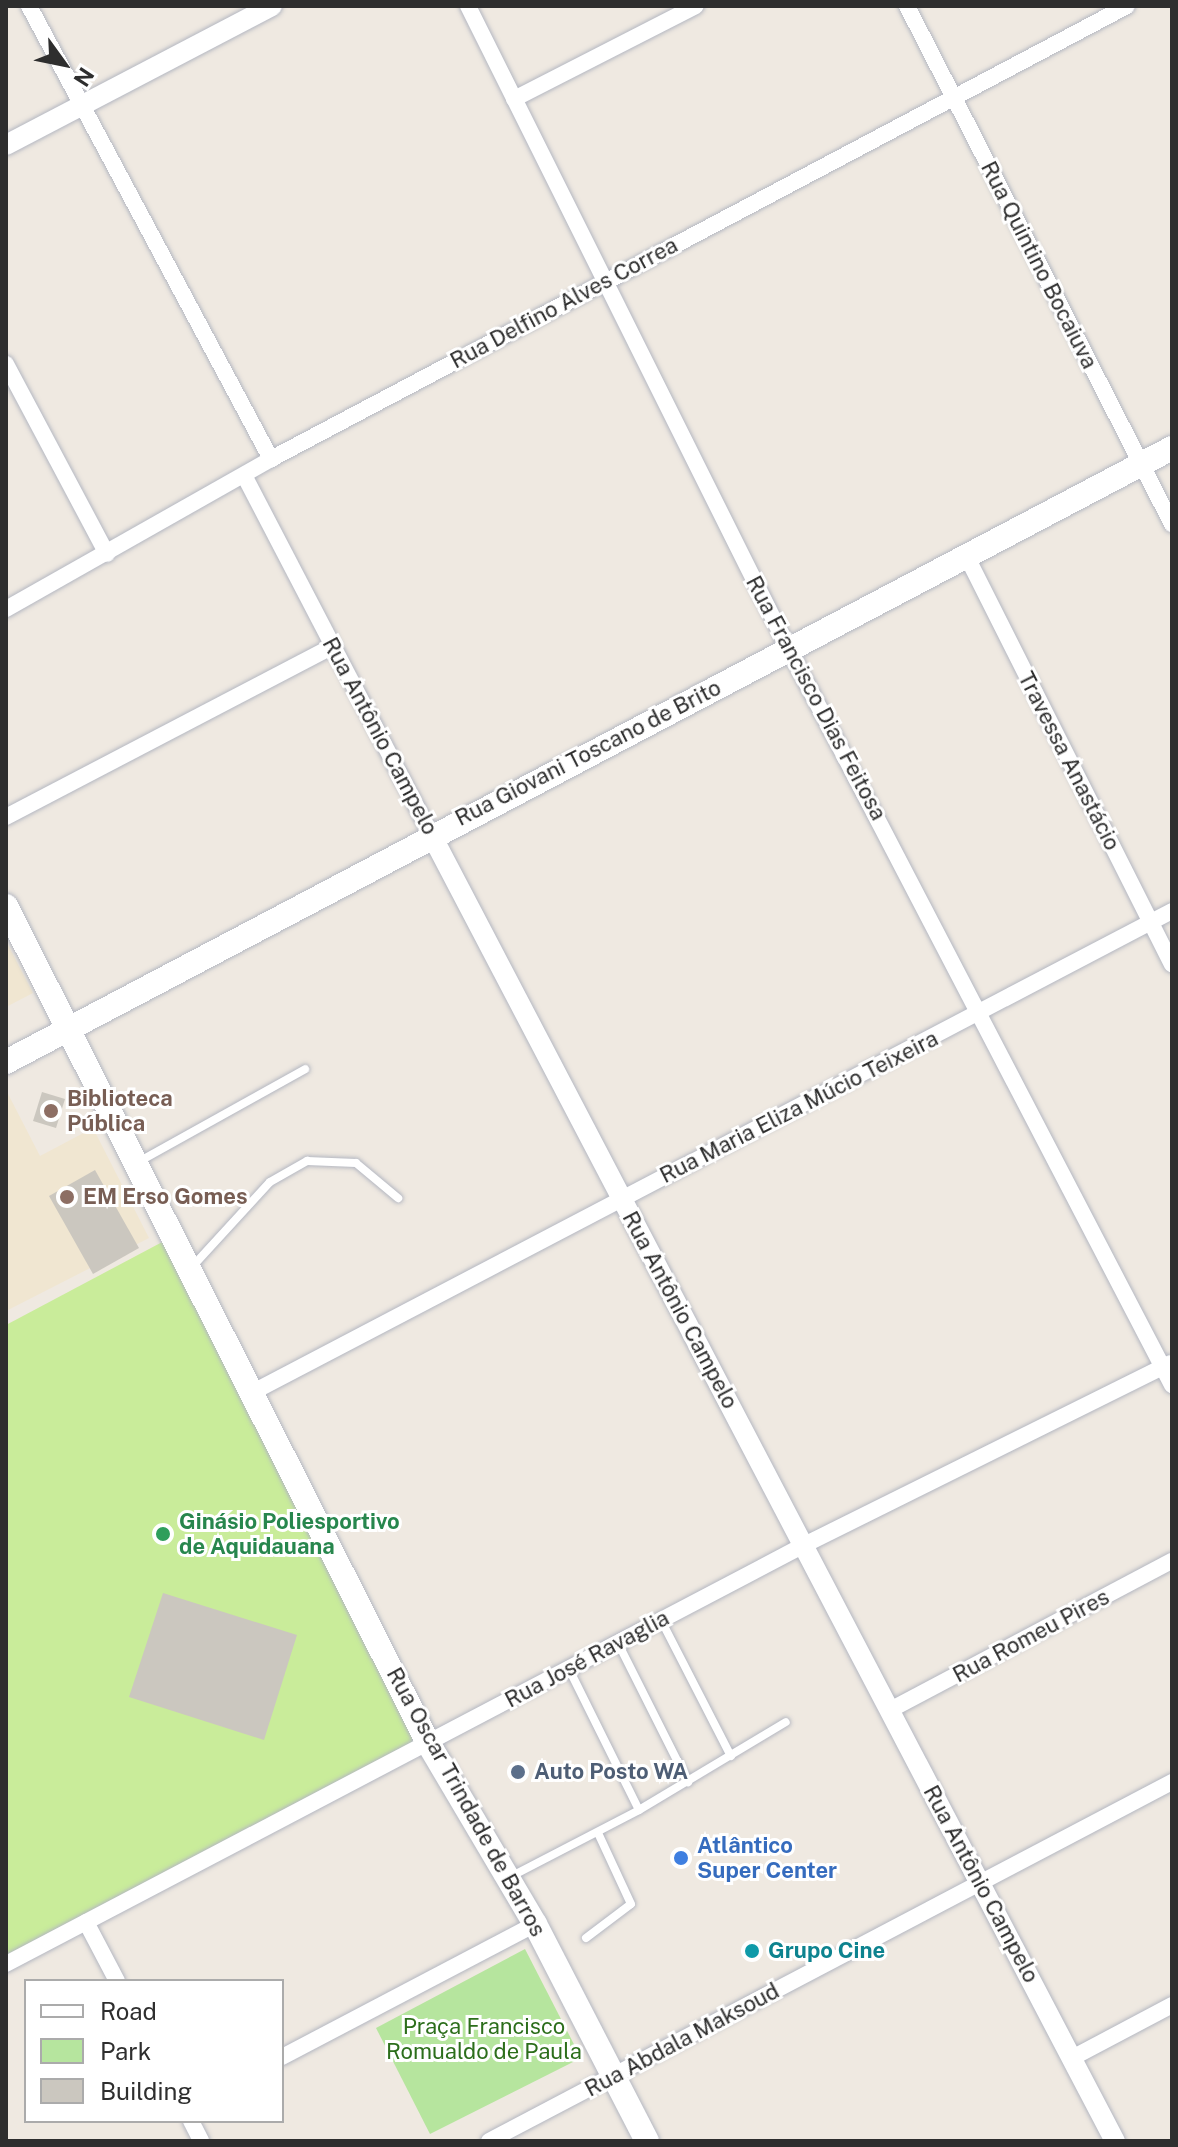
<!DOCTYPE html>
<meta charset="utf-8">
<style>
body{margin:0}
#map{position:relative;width:1178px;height:2147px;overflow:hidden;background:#efe9e1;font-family:"Public Sans",sans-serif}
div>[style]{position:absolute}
.education>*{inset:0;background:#f0e6d1}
.green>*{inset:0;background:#b6e59e}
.pitch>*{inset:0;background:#c9ec9a}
.building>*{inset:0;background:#cbc7bf}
.roads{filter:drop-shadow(0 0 2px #b4b7c1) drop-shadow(0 0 2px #b4b7c1)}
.service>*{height:8px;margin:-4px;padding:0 4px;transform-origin:4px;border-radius:4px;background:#fff}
.minor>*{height:16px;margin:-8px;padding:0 8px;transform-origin:8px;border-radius:8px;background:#fff}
.tertiary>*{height:20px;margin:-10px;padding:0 10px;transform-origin:10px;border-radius:10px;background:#fff}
.secondary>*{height:24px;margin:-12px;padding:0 12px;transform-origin:12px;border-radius:12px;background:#fff}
.dots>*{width:22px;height:22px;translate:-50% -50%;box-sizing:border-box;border:4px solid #fff;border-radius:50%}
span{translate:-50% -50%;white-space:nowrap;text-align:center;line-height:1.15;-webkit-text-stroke:6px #fff;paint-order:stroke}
.street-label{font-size:22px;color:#2e2e2e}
.education-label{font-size:22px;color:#785e54;font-weight:700}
.left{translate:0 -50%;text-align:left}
.leisure-label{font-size:22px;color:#27864d;font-weight:700}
.service-label{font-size:22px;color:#4e5e75;font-weight:700}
.shop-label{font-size:22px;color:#366cbe;font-weight:700}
.culture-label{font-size:22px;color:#0d838f;font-weight:700}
.park-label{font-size:22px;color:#2c6e1b}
.frame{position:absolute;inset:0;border:8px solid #2e2e2e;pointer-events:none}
.legend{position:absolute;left:24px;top:1979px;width:260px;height:144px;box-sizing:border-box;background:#fff;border:2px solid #ababab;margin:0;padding:10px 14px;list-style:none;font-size:24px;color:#2e2e2e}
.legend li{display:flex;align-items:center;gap:16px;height:40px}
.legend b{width:40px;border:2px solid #ababab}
.north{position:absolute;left:24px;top:24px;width:80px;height:80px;-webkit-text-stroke:6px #fff;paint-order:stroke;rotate:123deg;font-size:22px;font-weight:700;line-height:32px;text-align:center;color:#2e2e2e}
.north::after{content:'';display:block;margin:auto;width:28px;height:36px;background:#2e2e2e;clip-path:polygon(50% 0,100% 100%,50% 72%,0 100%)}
</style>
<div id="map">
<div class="education">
<i style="clip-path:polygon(6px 941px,33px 993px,6px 1007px)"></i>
<i style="clip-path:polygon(6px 1090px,40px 1156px,93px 1128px,149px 1238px,6px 1311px)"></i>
</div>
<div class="green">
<i style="clip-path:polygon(525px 1949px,581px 2058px,430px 2134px,376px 2028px)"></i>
</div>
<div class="pitch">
<i style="clip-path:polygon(166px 1240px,428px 1743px,6px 1956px,6px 1325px)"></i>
</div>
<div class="building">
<i style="clip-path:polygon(42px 1092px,65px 1099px,56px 1128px,33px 1121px)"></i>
<i style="clip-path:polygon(95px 1170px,139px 1248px,93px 1274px,49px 1196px)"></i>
<i style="clip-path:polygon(163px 1593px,297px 1635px,264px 1740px,129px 1697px)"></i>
</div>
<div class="roads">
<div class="service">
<i style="left:140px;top:1161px;width:189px;rotate:-29.1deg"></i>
<i style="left:192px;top:1267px;width:115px;rotate:-47.5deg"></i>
<i style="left:270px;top:1182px;width:43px;rotate:-29.6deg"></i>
<i style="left:307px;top:1161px;width:49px;rotate:2.3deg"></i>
<i style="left:356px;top:1163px;width:55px;rotate:39.8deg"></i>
<i style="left:661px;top:1620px;width:153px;rotate:62.8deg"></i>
<i style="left:618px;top:1643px;width:156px;rotate:63.3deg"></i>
<i style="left:639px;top:1810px;width:171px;rotate:-30.9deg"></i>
<i style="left:510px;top:1877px;width:145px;rotate:-27.4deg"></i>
<i style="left:639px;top:1810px;width:157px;rotate:-116.4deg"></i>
<i style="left:586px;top:1938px;width:56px;rotate:-37.1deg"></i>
<i style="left:631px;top:1904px;width:78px;rotate:-114.9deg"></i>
</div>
<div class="minor">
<i style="left:29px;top:6px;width:514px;rotate:61.89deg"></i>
<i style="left:468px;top:6px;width:702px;rotate:63.51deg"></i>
<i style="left:781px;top:634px;width:847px;rotate:62.5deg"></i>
<i style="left:907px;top:6px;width:582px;rotate:62.91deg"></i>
<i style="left:514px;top:99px;width:204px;rotate:-27.1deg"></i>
<i style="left:6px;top:364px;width:215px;rotate:62deg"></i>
<i style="left:246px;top:479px;width:400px;rotate:62.5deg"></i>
<i style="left:967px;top:557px;width:456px;rotate:63.3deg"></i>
<i style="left:6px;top:609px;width:305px;rotate:-29.5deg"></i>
<i style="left:271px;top:459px;width:968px;rotate:-27.89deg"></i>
<i style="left:6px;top:817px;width:369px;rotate:-27.6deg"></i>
<i style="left:255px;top:1391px;width:1035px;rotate:-27.63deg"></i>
<i style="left:890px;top:1710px;width:319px;rotate:-27.9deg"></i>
<i style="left:86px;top:1922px;width:67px;rotate:62.3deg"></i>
<i style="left:6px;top:1964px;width:901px;rotate:-27.7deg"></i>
<i style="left:804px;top:1545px;width:409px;rotate:-26.4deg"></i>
<i style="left:282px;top:2057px;width:286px;rotate:-27.7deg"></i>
<i style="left:1072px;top:2058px;width:113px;rotate:-27.9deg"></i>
<i style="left:191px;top:2121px;width:22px;rotate:63deg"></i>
<i style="left:489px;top:2141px;width:772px;rotate:-27.73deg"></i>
</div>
<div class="tertiary">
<i style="left:6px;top:145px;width:300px;rotate:-27.6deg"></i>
<i style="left:431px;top:834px;width:1475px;rotate:62.38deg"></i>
</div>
<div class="secondary">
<i style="left:6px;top:906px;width:937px;rotate:63.24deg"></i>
<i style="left:428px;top:1743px;width:210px;rotate:59.4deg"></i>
<i style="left:535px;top:1924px;width:244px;rotate:62.7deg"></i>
<i style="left:6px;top:1062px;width:1318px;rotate:-27.77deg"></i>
</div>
</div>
<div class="dots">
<i style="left:51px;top:1111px;background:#8d6e63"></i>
<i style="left:67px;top:1197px;background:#8d6e63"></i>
<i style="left:163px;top:1534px;background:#2e9e5b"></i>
<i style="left:518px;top:1772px;background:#5c6f8a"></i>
<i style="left:681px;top:1858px;background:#3f7fe0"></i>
<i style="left:752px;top:1951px;background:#0f9aa8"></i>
</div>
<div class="street-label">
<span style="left:1039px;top:265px;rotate:63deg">Rua Quintino Bocaiuva</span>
<span style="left:564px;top:303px;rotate:-28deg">Rua Delfino Alves Correa</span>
<span style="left:816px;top:698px;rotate:62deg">Rua Francisco Dias Feitosa</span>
<span style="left:380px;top:736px;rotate:62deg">Rua Antônio Campelo</span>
<span style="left:588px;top:753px;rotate:-27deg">Rua Giovani Toscano de Brito</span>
<span style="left:1069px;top:761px;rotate:63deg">Travessa Anastácio</span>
<span style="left:799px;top:1107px;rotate:-27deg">Rua Maria Eliza Múcio Teixeira</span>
<span style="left:680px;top:1310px;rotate:62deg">Rua Antônio Campelo</span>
<span style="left:1031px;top:1636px;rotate:-28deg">Rua Romeu Pires</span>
<span style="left:587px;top:1659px;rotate:-28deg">Rua José Ravaglia</span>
<span style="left:466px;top:1802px;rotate:61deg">Rua Oscar Trindade de Barros</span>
<span style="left:981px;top:1884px;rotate:62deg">Rua Antônio Campelo</span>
<span style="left:682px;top:2040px;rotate:-28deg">Rua Abdala Maksoud</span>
</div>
<div class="education-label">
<span class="left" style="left:67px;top:1111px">Biblioteca<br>Pública</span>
<span class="left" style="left:83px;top:1197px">EM Erso Gomes</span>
</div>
<div class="leisure-label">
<span class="left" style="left:179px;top:1534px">Ginásio Poliesportivo<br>de Aquidauana</span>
</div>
<div class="service-label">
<span class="left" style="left:534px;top:1772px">Auto Posto WA</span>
</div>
<div class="shop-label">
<span class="left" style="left:697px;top:1858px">Atlântico<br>Super Center</span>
</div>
<div class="culture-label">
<span class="left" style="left:768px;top:1951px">Grupo Cine</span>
</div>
<div class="park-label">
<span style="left:484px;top:2039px">Praça Francisco<br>Romualdo de Paula</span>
</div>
<div class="frame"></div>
<ul class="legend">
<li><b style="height:10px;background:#fff"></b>Road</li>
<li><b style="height:22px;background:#b6e59e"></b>Park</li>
<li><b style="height:22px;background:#cbc7bf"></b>Building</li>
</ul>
<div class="north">N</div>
</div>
